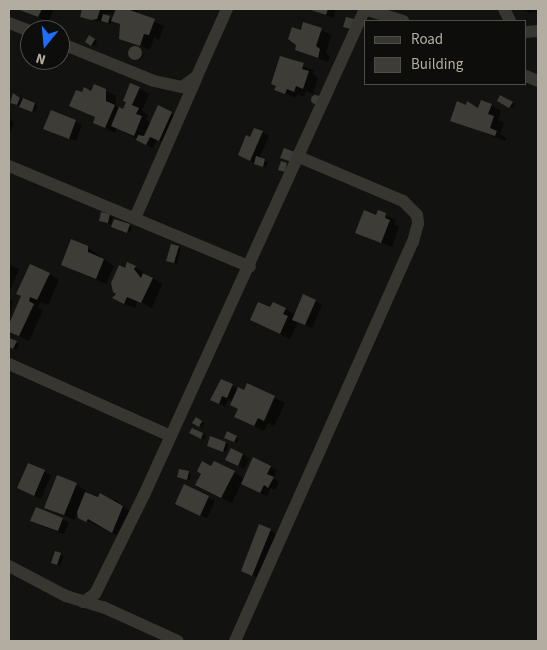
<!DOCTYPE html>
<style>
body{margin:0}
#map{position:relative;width:547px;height:650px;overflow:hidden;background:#121210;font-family:"Source Sans 3",sans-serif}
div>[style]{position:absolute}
.shadow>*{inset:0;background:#0007}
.building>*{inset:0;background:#3d3c37}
.round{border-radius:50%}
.minor>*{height:12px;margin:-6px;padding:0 6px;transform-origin:6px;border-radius:6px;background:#373631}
span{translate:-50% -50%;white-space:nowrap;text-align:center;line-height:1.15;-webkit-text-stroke:4.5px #0d0d0b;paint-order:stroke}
.frame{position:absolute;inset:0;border:10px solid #b3ada1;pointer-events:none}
.legend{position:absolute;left:364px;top:20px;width:162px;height:65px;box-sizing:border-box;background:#0d0d0b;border:1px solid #4f4d47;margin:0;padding:6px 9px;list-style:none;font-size:15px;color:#b3ada1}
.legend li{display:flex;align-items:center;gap:10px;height:25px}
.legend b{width:25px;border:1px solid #4f4d47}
.north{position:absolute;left:20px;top:20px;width:50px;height:50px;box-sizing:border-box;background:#0d0d0b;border:1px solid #4f4d47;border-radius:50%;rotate:197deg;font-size:14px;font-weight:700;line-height:20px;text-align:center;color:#b3ada1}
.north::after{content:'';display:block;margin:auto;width:18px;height:22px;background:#1f6dfb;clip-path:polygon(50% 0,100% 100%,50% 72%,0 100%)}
</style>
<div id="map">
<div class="shadow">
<i style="clip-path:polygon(20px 9px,54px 9px,48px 22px)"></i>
<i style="clip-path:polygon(83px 9px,114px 9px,113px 14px,107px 13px,106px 16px,113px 20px,117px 9px,135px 9px,138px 11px,137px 15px,164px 26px,159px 40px,154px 38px,150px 50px,121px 38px,121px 25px,112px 20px,111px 24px,81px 17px)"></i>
<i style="clip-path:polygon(310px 9px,336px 9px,333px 18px)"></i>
<i style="clip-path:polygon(523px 9px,538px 9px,538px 11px,530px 13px)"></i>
<i style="clip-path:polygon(321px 30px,331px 35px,326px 53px,330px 56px,328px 62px,296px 50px,301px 32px)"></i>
<i style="clip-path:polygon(89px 37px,97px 41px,95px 46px,87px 42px)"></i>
<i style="clip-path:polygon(135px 48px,144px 55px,140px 60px,131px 54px)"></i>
<i style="clip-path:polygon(281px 58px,314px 70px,313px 74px,318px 78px,313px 94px,306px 91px,304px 97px,297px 94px,295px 98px,276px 89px)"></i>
<i style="clip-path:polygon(139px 88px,149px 94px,142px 111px,148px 115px,146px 120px,151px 123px,171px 113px,178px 117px,166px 143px,157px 139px,153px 148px,117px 128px,115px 133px,94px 122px,96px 117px,82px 94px,106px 91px,116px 96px,116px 107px,124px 110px)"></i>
<i style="clip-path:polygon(14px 95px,38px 106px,35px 112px,14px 104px)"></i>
<i style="clip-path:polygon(316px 96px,319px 97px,317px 104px,312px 98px)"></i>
<i style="clip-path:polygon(501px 97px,515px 104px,513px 108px,498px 101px)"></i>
<i style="clip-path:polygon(471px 104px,479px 108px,491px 105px,501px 111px,498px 120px,504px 123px,500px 134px,506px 138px,505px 141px,452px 120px)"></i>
<i style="clip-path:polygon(9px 116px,14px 124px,10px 133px,9px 132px)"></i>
<i style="clip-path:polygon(75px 121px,82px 125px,76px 141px,51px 132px)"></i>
<i style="clip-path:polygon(262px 132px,269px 136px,259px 159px,268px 162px,266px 168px,246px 159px,251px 139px)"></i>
<i style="clip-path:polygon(379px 212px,396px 220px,394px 224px,399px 227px,392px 247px,357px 233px)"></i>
<i style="clip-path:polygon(102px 214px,113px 217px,111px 224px,100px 220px)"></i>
<i style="clip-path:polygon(115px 220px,132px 227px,130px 233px,115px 228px)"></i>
<i style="clip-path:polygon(172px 246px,181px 249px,177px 264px,171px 262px)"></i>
<i style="clip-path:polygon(87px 247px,114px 266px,106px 284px,62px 265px)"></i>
<i style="clip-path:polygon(9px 264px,19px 269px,9px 293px)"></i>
<i style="clip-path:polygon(135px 267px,162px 284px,152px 308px,138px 301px,135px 308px,124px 304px,125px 269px)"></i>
<i style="clip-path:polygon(49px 274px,59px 280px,48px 305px,41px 302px,38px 307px,43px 310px,29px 341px,9px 331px,9px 327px,23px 296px)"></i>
<i style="clip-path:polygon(9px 299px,13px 301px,10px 314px,9px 313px)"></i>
<i style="clip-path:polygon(315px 301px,322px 305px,312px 328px,298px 322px,290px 339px,251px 320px,271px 309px,285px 309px,296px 315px)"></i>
<i style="clip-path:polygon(9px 339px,19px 344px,17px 350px,9px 347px)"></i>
<i style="clip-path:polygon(221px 380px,244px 392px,248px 384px,285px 403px,274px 426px,268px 423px,264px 431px,235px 416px,239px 409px,229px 398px,225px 407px,219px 403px)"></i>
<i style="clip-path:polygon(196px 419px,204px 423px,202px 428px,194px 423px)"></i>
<i style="clip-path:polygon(192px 429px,206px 436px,204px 439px,191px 433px)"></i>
<i style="clip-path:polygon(228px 433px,239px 439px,237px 443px,226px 437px)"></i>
<i style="clip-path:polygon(226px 443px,229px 444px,226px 452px,211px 447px)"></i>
<i style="clip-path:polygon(232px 449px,249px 458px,245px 469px,233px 464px)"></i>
<i style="clip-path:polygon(29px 465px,51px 475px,41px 499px,25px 492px)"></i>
<i style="clip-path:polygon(270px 467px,277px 470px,273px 478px,279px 482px,275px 490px,271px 488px,267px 496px,241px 483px,232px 503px,207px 490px,212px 468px,234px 472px,245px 479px)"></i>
<i style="clip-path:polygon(188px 472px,191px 474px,190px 480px,178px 477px)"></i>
<i style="clip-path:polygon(76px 485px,86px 490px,85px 493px,116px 500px,133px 513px,123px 538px,79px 517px,78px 511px,74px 520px,46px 507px)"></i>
<i style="clip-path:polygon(185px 486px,215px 501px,207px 518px,183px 507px)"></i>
<i style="clip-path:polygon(62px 519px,69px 523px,64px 534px,38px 524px)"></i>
<i style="clip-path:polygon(270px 530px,277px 534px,259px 578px,249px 574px)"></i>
<i style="clip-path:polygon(56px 553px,64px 556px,60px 566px,55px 564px)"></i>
</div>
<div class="building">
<i style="clip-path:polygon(17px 9px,42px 9px,38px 17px)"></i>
<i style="clip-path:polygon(82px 9px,107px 9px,100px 10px,97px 19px,91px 20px,80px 17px)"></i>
<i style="clip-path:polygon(116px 9px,127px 9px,155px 19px,149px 35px,144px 34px,140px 46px,119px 39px,120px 24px,111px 21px)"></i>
<i style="clip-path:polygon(308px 9px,328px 9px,326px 15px)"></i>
<i style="clip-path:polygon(103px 14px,110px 16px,108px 23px,101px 21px)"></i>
<i style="clip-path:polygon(346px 17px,354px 19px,351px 29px,343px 27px)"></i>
<i style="clip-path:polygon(303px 22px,322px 28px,316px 46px,320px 49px,318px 58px,295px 50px,296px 45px,288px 39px,292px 27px,301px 30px)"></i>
<i style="clip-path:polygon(89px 35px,95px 39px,91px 46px,85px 42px)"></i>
<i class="round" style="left:128px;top:46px;width:14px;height:14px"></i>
<i style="clip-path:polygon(280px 56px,304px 63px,302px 69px,309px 71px,303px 89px,296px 86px,294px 92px,287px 89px,285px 94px,274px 90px,276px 86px,271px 84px)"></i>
<i style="clip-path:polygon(130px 83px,140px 87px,132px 105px,139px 108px,136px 114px,142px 116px,134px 136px,111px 126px,119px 107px,123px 109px,126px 102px,123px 101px)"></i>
<i style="clip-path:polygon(94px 84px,106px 89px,106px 101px,115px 105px,105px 128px,93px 123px,95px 117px,69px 106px,76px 90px,82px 92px,84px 87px,91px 91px)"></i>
<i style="clip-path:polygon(13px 93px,20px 98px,17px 105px,10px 103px)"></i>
<i class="round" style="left:310.5px;top:94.5px;width:9px;height:9px"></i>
<i style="clip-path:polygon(500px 95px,513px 102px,509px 108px,497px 101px)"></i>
<i style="clip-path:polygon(23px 98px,35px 103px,32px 112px,19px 107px)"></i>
<i style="clip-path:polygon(481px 100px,492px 104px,488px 114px,494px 116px,490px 128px,497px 131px,495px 136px,450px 121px,457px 101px,466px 105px,467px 101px,478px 108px)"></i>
<i style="clip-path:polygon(158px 105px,172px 112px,159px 141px,150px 137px,146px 145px,136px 140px,138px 135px,144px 136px)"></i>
<i style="clip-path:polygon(51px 110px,76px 120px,69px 139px,43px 129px)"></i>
<i style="clip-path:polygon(254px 128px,263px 131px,250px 161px,238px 155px,246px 135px,250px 137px)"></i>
<i style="clip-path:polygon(284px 148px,295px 152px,292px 162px,280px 158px)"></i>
<i style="clip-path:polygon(256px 156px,265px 159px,263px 167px,254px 164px)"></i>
<i style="clip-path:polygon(281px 161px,287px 163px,285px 172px,278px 170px)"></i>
<i style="clip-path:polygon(364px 210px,376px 215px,378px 210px,386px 213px,385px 218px,390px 220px,381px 243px,355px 233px)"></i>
<i style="clip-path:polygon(101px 212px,110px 214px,108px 223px,99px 221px)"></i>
<i style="clip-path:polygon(114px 219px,130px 224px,127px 233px,111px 227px)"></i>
<i style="clip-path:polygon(71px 239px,88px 246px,88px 252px,104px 259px,96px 279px,61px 265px)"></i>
<i style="clip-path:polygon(171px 244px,179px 246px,174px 263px,166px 261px)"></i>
<i style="clip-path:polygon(127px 262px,136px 266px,134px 269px,141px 278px,143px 273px,153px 278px,141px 303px,127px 297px,124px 304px,112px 298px,116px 294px,113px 292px,111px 283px,119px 265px,125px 268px)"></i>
<i style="clip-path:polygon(30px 264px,50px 273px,37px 300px,30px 297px,29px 301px,34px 304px,19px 336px,9px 332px,9px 324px,21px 296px,16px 294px)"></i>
<i style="clip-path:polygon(303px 294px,316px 300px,305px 325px,292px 320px)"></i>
<i style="clip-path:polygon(258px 302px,270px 307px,273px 302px,286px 308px,283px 314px,288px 316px,280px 334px,250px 320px)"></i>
<i style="clip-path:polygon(9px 338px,17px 341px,13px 349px,9px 347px)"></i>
<i style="clip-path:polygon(221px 379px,233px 384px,227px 398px,222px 396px,219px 404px,210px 400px)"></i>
<i style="clip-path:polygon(247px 383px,275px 396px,264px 421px,258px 418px,254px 426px,234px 417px,238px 409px,230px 405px,238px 387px,244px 390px)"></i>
<i style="clip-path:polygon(196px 417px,202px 421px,199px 427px,192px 423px)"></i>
<i style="clip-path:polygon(192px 428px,203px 433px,201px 439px,189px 433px)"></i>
<i style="clip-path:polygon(227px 431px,237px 436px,234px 442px,224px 438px)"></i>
<i style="clip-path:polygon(210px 436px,226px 442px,223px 452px,207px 446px)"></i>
<i style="clip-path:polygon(231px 448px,243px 454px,238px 466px,225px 460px)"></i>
<i style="clip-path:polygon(253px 457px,271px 466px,267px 474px,274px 477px,268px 488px,264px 485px,260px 493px,241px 484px)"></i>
<i style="clip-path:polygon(202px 461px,211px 466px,214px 461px,235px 471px,221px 498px,195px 485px,201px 474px,197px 471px)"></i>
<i style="clip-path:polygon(28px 463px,45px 470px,34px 496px,17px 488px)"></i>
<i style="clip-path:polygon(179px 469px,189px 471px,187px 480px,177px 477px)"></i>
<i style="clip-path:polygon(57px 475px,77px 483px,64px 515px,44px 508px)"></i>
<i style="clip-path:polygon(184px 484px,209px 496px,200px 516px,175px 504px)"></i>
<i style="clip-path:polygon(85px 492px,98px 497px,100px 493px,123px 506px,112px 533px,88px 519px,86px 522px,78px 518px,77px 512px)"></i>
<i style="clip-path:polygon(36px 507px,63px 518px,58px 531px,30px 521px)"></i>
<i style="clip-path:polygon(259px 524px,271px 529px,252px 576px,241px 571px)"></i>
<i style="clip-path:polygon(55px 551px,61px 553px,57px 565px,51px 563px)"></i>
</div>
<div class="minor">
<i style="left:364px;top:9px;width:41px;rotate:17.1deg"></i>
<i style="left:504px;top:9px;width:13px;rotate:63deg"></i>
<i style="left:9px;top:23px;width:22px;rotate:21deg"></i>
<i style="left:526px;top:32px;width:12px;rotate:-5deg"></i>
<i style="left:60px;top:43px;width:101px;rotate:22deg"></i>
<i style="left:154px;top:81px;width:29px;rotate:12deg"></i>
<i style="left:182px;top:87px;width:19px;rotate:-36deg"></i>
<i style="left:197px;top:76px;width:73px;rotate:-65.9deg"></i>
<i style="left:526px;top:76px;width:13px;rotate:23deg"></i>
<i style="left:9px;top:166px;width:261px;rotate:22.7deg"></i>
<i style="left:135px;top:218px;width:152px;rotate:-66.3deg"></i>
<i style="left:9px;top:364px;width:177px;rotate:24deg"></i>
<i style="left:9px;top:566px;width:64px;rotate:27.8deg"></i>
<i style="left:66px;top:596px;width:39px;rotate:17deg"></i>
<i style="left:103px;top:607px;width:82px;rotate:24.4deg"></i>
<i style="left:83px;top:602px;width:14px;rotate:-34deg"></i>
<i style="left:95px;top:594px;width:110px;rotate:-63.7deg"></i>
<i style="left:144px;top:495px;width:534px;rotate:-65.55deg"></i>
<i style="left:235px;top:641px;width:437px;rotate:-66deg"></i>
<i style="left:413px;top:242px;width:20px;rotate:-75deg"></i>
<i style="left:418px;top:223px;width:8px;rotate:-97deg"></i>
<i style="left:417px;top:215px;width:20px;rotate:-135deg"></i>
<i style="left:403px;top:201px;width:113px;rotate:-157.1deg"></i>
</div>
<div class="frame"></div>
<ul class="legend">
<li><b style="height:6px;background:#373631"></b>Road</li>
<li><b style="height:14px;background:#3d3c37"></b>Building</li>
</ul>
<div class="north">N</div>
</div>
